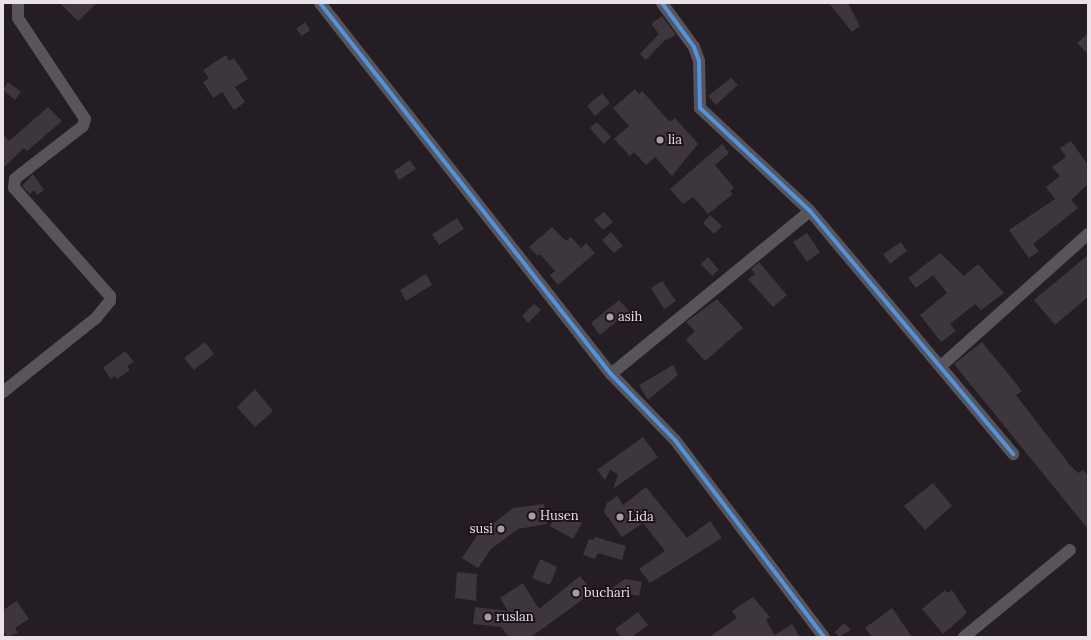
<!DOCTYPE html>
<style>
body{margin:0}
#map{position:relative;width:1091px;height:640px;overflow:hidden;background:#241e24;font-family:Lora,serif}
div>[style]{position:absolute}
.building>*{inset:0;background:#3d363d}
.minor>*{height:12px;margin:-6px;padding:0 6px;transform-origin:6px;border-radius:6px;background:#585458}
.cycleway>*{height:4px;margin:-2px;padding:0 2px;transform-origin:2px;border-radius:2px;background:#4d94e3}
.dots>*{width:11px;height:11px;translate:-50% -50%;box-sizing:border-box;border:2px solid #1e111e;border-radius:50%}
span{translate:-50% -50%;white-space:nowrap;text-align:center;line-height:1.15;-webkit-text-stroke:4px #1e111e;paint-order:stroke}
.poi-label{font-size:13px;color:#ebe1ea}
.left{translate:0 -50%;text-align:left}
.right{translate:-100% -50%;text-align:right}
.frame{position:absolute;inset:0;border:4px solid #ebe1ea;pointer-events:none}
</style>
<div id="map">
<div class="building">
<i style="clip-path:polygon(60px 3px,97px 3px,78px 21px)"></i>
<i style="clip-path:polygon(829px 3px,848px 3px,860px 26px,852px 32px)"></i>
<i style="clip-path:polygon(662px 16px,676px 35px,664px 41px,646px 60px,640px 54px,659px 34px,651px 24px)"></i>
<i style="clip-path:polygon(305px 22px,310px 30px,302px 36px,296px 29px)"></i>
<i style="clip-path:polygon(1088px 33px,1088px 54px,1077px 43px)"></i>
<i style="clip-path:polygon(226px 55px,229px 61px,234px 58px,248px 79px,235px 87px,245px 102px,234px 110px,222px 92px,213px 98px,203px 82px,209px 78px,203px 70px)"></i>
<i style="clip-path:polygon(731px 78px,738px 85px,716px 105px,708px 96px)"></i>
<i style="clip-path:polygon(8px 82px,21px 92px,15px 100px,3px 90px)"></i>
<i style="clip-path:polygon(635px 89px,639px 94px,642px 91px,670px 122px,675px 118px,698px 144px,672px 176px,655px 157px,646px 165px,634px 152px,630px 156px,614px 139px,629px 126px,613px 108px)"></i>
<i style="clip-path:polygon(602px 93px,610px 103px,595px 116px,587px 106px)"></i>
<i style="clip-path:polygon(48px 107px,62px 121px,27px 151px,24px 148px,3px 168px,3px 134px,9px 141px)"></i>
<i style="clip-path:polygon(597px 122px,611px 137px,604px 144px,590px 128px)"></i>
<i style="clip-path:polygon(1071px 141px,1088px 165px,1088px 184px,1071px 200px,1078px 208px,1033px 244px,1039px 251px,1029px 258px,1009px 230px,1055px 199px,1046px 187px,1060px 176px,1052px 167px,1066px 157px,1060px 148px)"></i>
<i style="clip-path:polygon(722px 144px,729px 153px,715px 165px,734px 188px,730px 191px,733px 194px,708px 214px,693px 197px,683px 204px,670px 189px)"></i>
<i style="clip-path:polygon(410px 160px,416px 169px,399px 180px,394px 171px)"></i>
<i style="clip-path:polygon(33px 174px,44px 190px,37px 195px,34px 190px,30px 194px,22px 186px)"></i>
<i style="clip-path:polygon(604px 212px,613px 222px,603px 230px,594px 220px)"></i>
<i style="clip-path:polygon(710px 215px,722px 226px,714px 234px,703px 223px)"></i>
<i style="clip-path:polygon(457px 218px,464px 229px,439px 245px,432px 234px)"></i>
<i style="clip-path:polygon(552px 227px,566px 241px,571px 237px,581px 248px,586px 243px,595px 253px,558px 285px,550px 275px,555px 271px,540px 254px,538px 256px,529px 247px)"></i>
<i style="clip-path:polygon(611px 232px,623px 246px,614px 253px,602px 240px)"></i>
<i style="clip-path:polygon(807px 233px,820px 252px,807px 262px,793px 242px)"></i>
<i style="clip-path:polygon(901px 242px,907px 251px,890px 264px,883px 254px)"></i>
<i style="clip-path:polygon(940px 253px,964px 276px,978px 264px,1004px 293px,981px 310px,975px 304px,950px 324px,956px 331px,941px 342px,920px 315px,947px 293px,933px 275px,916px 288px,908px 278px)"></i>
<i style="clip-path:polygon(1088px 255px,1088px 297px,1055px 325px,1034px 300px)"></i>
<i style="clip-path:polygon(708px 257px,719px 270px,712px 276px,701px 264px)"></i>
<i style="clip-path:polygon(759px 262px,787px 295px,773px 307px,748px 279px,755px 274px,751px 269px)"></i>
<i style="clip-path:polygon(426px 274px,432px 285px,406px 301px,400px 290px)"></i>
<i style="clip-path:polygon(662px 281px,676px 301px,664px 309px,651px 288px)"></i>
<i style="clip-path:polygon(717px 299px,743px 328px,705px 361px,686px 340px,695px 331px,686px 322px)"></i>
<i style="clip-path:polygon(619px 300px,629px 311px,600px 335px,591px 323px)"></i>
<i style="clip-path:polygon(534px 304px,541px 310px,528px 323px,522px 316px)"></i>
<i style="clip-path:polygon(205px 342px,214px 354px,194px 370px,184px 358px)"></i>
<i style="clip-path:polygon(982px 342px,1022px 391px,1016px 395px,1069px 464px,1078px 473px,1083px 470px,1088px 476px,1088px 529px,954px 364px)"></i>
<i style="clip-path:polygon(125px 351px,134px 362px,127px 366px,130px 370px,117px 379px,115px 376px,111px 379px,103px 368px)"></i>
<i style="clip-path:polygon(673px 365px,678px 375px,648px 400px,639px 385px)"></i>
<i style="clip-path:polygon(255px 389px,273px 411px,255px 427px,237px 407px)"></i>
<i style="clip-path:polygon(643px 437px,658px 457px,613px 489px,618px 474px,610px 470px,605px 480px,597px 470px)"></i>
<i style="clip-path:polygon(933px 483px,952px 506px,925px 530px,904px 506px)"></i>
<i style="clip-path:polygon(646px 487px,687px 538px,710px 521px,722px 538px,650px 583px,639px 569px,665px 551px,643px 523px,622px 537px,604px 512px,607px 503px,617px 496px,623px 505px)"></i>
<i style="clip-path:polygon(544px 504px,547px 524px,518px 529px,491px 549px,478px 568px,462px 558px,476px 537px,513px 508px)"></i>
<i style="clip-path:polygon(558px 511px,582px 523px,573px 539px,550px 526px)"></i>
<i style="clip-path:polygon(595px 537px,626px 546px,622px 560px,598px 553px,595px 559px,583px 555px,589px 539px,593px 540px)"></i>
<i style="clip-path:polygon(540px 559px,557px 567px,550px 585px,532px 578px)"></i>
<i style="clip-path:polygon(457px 572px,477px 574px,476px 601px,455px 598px)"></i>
<i style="clip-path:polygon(580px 576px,593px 592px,531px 637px,509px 637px,501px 627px,473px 624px,475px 607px,508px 611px,500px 598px,523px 583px,539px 609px)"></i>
<i style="clip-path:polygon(625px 579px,642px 582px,639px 596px,609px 590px)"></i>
<i style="clip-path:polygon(945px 590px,947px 593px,952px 590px,967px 613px,943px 634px,922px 609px)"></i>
<i style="clip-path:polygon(753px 597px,770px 617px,766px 620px,775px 635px,792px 624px,800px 637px,709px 637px,737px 618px,732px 611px)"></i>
<i style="clip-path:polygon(17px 601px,29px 619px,15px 628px,18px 633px,7px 637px,3px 631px,3px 610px)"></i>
<i style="clip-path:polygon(892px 608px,912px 637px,872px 637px,865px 628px)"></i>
<i style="clip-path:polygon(638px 612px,648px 625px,632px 637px,621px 637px,615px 629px)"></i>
<i style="clip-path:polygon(844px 623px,851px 630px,839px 637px,835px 632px)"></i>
</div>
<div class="minor">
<i style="left:320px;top:3px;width:472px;rotate:51.9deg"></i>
<i style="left:611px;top:374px;width:92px;rotate:45.9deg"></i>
<i style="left:675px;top:440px;width:247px;rotate:52.9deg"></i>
<i style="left:662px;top:3px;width:54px;rotate:54deg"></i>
<i style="left:694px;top:47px;width:15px;rotate:70deg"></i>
<i style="left:699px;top:61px;width:47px;rotate:88.8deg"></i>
<i style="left:700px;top:108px;width:151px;rotate:43.1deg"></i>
<i style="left:810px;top:211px;width:317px;rotate:50.1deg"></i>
<i style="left:941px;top:366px;width:198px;rotate:-41.9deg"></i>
<i style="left:611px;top:374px;width:257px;rotate:-39.3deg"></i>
<i style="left:3px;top:392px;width:119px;rotate:-38.5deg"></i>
<i style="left:96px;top:318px;width:22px;rotate:-51deg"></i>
<i style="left:110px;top:301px;width:5px;rotate:-90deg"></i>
<i style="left:110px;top:296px;width:144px;rotate:-131.6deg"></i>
<i style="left:14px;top:188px;width:9px;rotate:-84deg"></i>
<i style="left:15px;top:179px;width:8px;rotate:-40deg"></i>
<i style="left:21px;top:174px;width:78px;rotate:-37.7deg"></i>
<i style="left:83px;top:126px;width:7px;rotate:-74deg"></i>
<i style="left:85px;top:119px;width:121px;rotate:-123.6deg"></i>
<i style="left:18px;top:18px;width:15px;rotate:-90deg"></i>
<i style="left:964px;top:637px;width:137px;rotate:-39.4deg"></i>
</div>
<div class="cycleway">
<i style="left:320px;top:3px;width:472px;rotate:51.9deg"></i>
<i style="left:611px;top:374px;width:92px;rotate:45.9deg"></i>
<i style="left:675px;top:440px;width:247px;rotate:52.9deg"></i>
<i style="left:662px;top:3px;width:54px;rotate:54deg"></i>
<i style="left:694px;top:47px;width:15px;rotate:70deg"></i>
<i style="left:699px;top:61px;width:47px;rotate:88.8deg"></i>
<i style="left:700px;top:108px;width:151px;rotate:43.1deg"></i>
<i style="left:810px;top:211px;width:317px;rotate:50.1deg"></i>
</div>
<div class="dots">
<i style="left:660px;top:140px;background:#a59da5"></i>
<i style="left:610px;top:317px;background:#a59da5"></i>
<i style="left:532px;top:516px;background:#a59da5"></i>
<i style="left:620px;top:517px;background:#a59da5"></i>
<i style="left:501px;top:529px;background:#a59da5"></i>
<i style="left:576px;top:593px;background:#a59da5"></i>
<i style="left:488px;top:617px;background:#a59da5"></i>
</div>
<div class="poi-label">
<span class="left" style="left:668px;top:140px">lia</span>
<span class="left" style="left:618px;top:317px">asih</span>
<span class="left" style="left:540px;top:516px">Husen</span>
<span class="left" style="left:628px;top:517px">Lida</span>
<span class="right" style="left:493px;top:529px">susi</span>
<span class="left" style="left:584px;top:593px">buchari</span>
<span class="left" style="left:496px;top:617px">ruslan</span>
</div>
<div class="frame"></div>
</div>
